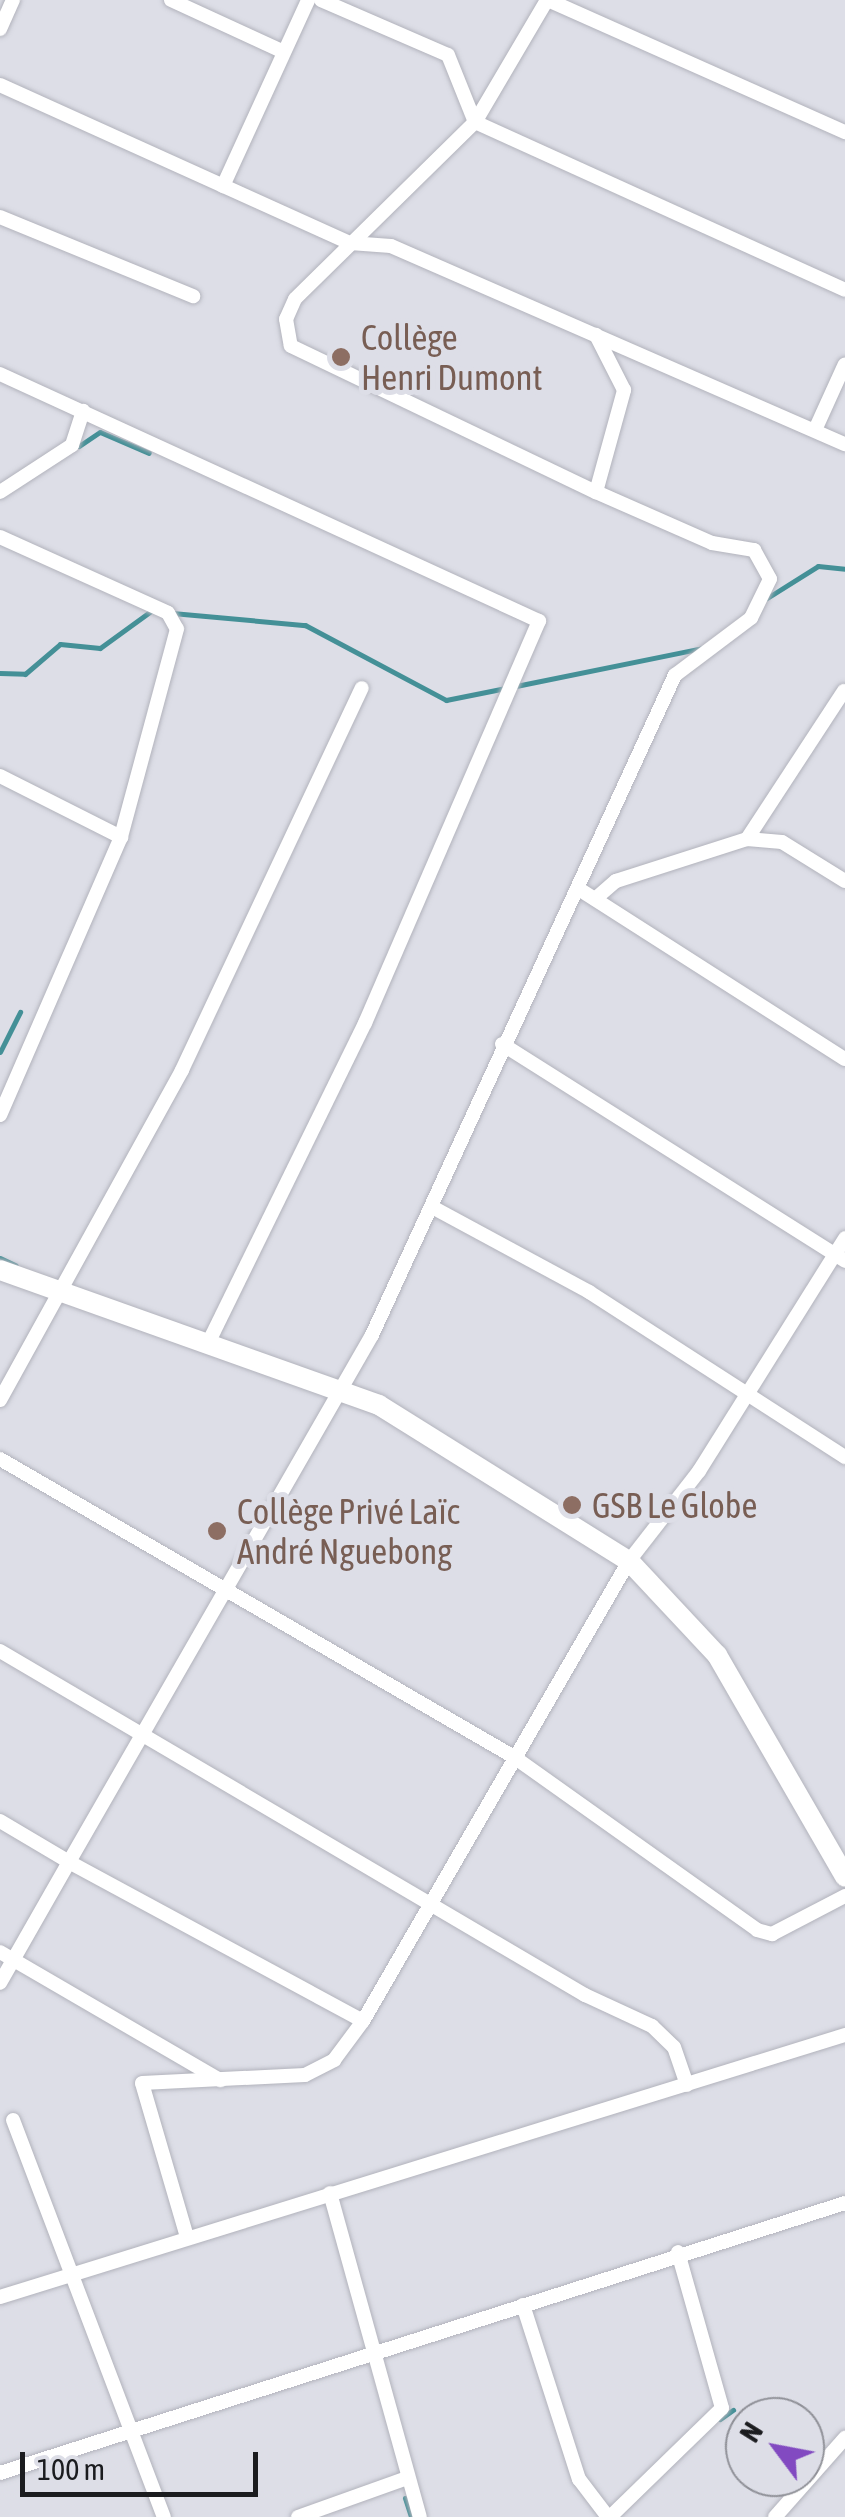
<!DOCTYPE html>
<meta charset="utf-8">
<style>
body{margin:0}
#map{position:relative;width:845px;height:2517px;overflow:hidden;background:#dddee7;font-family:"Asap Condensed",sans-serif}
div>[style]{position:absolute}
.stream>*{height:5px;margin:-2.5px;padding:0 2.5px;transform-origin:2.5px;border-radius:2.5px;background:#449097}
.roads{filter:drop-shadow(0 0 2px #b2b3bc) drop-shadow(0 0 2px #b2b3bc)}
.street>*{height:14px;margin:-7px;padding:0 7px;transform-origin:7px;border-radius:7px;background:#fff}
.secondary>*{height:20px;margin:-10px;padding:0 10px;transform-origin:10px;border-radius:10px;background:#fff}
.dots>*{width:28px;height:28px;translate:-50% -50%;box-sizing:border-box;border:5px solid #dddee7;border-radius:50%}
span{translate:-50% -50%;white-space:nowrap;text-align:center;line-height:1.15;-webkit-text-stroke:10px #dddee7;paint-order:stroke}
.education-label{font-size:35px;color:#785e54}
.left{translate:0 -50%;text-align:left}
.north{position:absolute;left:725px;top:2397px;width:100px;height:100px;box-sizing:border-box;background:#dddee7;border:2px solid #8f9097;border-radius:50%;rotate:302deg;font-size:28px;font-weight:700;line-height:40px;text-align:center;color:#1b1c1f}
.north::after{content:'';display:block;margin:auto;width:35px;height:45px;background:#824ac1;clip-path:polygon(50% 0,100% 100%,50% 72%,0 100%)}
.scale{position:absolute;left:20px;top:2452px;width:238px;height:45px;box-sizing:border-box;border:5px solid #1b1c1f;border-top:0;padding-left:12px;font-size:30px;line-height:35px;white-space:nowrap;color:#1b1c1f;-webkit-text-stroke:8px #dddee7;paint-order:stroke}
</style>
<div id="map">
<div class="stream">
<i style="left:79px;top:446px;width:25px;rotate:-34deg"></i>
<i style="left:100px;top:432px;width:53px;rotate:23.2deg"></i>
<i style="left:767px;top:598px;width:60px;rotate:-32.1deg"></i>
<i style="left:818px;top:566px;width:27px;rotate:6deg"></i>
<i style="left:172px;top:613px;width:134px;rotate:5.2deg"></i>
<i style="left:305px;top:625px;width:160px;rotate:28deg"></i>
<i style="left:446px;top:700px;width:61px;rotate:-11.3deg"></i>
<i style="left:0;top:673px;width:25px;rotate:2deg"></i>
<i style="left:25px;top:674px;width:46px;rotate:-40.6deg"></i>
<i style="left:60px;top:644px;width:40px;rotate:5.7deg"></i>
<i style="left:100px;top:648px;width:63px;rotate:-36deg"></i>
<i style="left:516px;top:686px;width:190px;rotate:-11.5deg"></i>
<i style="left:0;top:1052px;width:45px;rotate:-63.4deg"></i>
<i style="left:0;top:1258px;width:17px;rotate:25deg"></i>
<i style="left:720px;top:2419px;width:16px;rotate:-35deg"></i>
<i style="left:405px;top:2498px;width:20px;rotate:72deg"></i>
</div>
<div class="roads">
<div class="street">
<i style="left:171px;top:0;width:124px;rotate:24.7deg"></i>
<i style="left:321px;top:0;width:138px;rotate:23.4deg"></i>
<i style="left:448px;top:55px;width:72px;rotate:68.1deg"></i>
<i style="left:475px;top:122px;width:406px;rotate:24.4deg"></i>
<i style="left:547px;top:0;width:142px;rotate:120.5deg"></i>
<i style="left:475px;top:122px;width:252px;rotate:135.5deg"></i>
<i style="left:295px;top:299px;width:22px;rotate:114deg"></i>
<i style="left:286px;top:319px;width:27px;rotate:80deg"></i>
<i style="left:291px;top:346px;width:338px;rotate:25.6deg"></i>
<i style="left:596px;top:492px;width:127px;rotate:23.7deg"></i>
<i style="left:712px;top:543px;width:43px;rotate:9.5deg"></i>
<i style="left:754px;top:550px;width:33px;rotate:61deg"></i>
<i style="left:770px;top:579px;width:43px;rotate:116deg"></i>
<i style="left:751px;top:618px;width:95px;rotate:143.1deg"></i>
<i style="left:675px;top:675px;width:726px;rotate:114.66deg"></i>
<i style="left:372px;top:1335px;width:608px;rotate:119.9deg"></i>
<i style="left:69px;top:1862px;width:334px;rotate:28.4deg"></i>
<i style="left:363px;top:2021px;width:531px;rotate:-59.96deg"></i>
<i style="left:629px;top:1561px;width:114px;rotate:-52.1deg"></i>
<i style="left:699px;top:1471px;width:275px;rotate:-57.9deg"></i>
<i style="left:548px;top:0;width:325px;rotate:24deg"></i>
<i style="left:0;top:29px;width:32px;rotate:-66deg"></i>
<i style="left:0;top:85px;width:384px;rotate:24.3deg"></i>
<i style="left:350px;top:243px;width:41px;rotate:4.2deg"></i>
<i style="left:391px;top:246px;width:495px;rotate:23.6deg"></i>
<i style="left:223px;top:186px;width:205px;rotate:-65.4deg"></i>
<i style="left:0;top:217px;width:209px;rotate:22.3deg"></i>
<i style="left:0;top:374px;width:593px;rotate:24.62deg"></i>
<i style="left:539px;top:621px;width:438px;rotate:113.4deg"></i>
<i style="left:365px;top:1023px;width:359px;rotate:116.1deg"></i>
<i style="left:815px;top:430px;width:72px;rotate:-65.6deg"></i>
<i style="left:0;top:492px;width:86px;rotate:-33.1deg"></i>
<i style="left:72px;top:445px;width:36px;rotate:-72deg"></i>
<i style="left:596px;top:492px;width:106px;rotate:-74.6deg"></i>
<i style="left:624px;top:390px;width:62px;rotate:-117deg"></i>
<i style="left:0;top:537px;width:184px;rotate:24.3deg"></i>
<i style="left:168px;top:613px;width:18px;rotate:61deg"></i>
<i style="left:177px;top:629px;width:215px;rotate:105.1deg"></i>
<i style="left:121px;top:837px;width:303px;rotate:113.5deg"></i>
<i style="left:0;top:776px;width:136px;rotate:26.8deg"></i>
<i style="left:747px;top:839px;width:177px;rotate:-56.8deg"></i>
<i style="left:582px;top:891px;width:312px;rotate:32.6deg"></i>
<i style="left:595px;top:899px;width:28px;rotate:-41deg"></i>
<i style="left:616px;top:881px;width:138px;rotate:-17.8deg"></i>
<i style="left:747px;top:839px;width:35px;rotate:5deg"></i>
<i style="left:782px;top:842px;width:74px;rotate:31.8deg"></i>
<i style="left:502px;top:1044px;width:406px;rotate:32.3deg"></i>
<i style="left:432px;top:1207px;width:179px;rotate:28.4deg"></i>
<i style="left:589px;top:1292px;width:305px;rotate:32.8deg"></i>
<i style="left:0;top:1400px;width:377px;rotate:-61.1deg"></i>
<i style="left:182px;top:1070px;width:422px;rotate:-64.8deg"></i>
<i style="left:0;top:1459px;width:594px;rotate:30.1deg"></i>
<i style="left:514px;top:1757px;width:298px;rotate:35.4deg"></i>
<i style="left:757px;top:1930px;width:16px;rotate:15deg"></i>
<i style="left:772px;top:1934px;width:82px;rotate:-27.5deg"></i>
<i style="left:0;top:1651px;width:679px;rotate:30.46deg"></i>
<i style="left:585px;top:1995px;width:74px;rotate:24.8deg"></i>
<i style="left:652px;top:2026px;width:30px;rotate:44deg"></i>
<i style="left:674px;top:2047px;width:40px;rotate:71.1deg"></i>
<i style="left:0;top:1821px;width:80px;rotate:30.7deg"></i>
<i style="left:69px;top:1862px;width:139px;rotate:119.7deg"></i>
<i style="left:0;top:1952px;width:255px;rotate:30.2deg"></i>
<i style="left:13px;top:2120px;width:425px;rotate:69.2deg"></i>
<i style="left:330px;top:2193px;width:336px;rotate:74.5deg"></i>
<i style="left:187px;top:2237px;width:160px;rotate:-106.3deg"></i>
<i style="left:142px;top:2083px;width:163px;rotate:-2.8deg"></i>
<i style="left:305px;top:2075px;width:33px;rotate:-27deg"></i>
<i style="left:334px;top:2060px;width:49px;rotate:-53.4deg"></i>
<i style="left:0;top:2297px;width:885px;rotate:-17.23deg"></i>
<i style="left:523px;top:2305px;width:183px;rotate:72.2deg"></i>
<i style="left:579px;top:2479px;width:48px;rotate:52.7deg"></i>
<i style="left:0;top:2473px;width:887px;rotate:-17.72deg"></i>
<i style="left:298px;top:2517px;width:116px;rotate:-19.7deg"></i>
<i style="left:610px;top:2517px;width:156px;rotate:-44.2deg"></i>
<i style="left:722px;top:2408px;width:162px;rotate:-105.8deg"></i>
<i style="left:775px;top:2517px;width:106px;rotate:-48.5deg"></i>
</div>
<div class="secondary">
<i style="left:0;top:1270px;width:402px;rotate:19.6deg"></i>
<i style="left:379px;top:1405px;width:295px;rotate:32deg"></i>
<i style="left:629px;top:1561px;width:129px;rotate:46.9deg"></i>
<i style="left:717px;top:1655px;width:256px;rotate:60deg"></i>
</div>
</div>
<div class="dots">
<i style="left:341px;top:357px;background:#8d6e63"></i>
<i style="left:572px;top:1505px;background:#8d6e63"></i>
<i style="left:217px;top:1531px;background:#8d6e63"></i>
</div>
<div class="education-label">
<span class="left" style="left:361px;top:357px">Collège<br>Henri Dumont</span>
<span class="left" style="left:592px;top:1505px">GSB Le Globe</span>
<span class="left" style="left:237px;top:1531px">Collège Privé Laïc<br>André Nguebong</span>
</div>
<div class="north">N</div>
<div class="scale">100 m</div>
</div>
